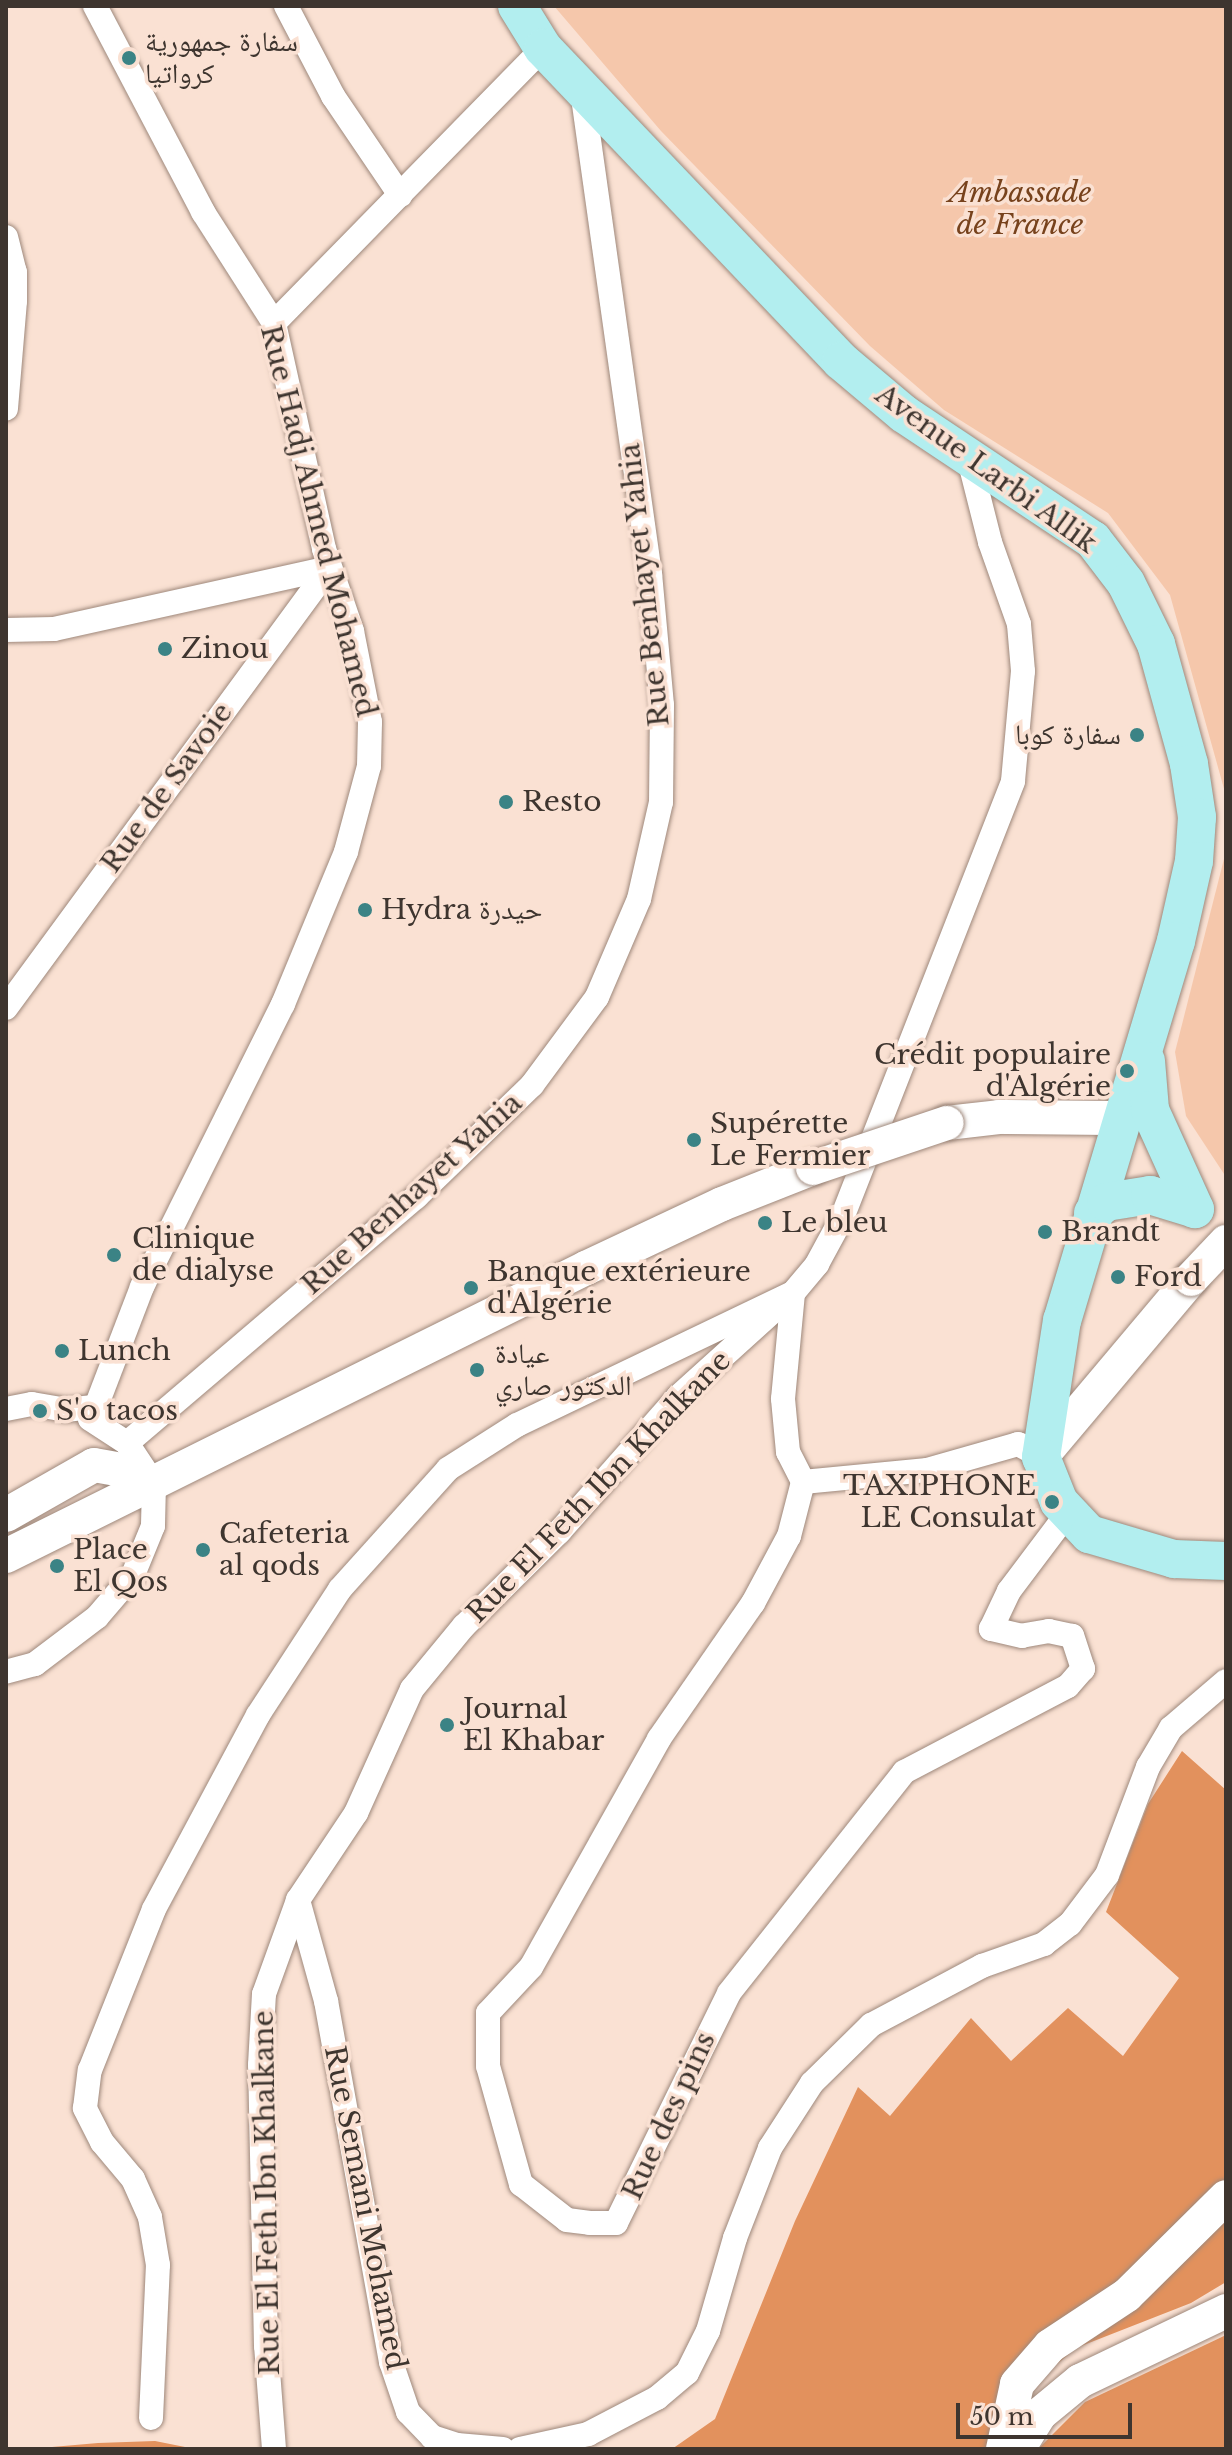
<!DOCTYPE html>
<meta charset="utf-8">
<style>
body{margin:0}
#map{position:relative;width:1232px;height:2455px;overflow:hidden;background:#fae1d3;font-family:"Libre Baskerville","Noto Naskh Arabic",serif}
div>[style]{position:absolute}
.green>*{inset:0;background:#f5c7ab}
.forest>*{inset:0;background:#e2915d}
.roads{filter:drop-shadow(0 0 2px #9e887b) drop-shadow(0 0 2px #9e887b)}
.street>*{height:24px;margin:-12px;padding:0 12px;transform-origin:12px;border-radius:12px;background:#fff}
.secondary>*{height:34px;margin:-17px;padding:0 17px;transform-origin:17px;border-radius:17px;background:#fff}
.primary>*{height:38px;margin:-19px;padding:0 19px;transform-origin:19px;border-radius:19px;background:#b2eeef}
.bridges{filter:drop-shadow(0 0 2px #9e887b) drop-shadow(0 0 2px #9e887b)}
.secondary-bridge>*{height:34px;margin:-17px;padding:0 17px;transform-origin:17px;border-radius:17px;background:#fff}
.dots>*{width:22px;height:22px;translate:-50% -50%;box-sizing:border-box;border:4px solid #fae1d3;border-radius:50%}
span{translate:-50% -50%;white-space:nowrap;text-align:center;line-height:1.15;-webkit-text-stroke:7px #fae1d3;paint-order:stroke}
.poi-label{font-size:28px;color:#3e352f}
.left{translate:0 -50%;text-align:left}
.right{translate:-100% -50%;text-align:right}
.park-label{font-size:28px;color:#77421c;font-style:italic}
.street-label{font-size:28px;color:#3e352f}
.frame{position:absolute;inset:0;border:8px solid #3e352f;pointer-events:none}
.scale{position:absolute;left:956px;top:2403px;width:176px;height:36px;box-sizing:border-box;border:4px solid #3e352f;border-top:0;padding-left:10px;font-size:24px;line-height:28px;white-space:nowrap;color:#3e352f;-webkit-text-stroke:6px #fae1d3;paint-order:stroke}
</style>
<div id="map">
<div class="green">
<i style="clip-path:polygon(554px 6px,1226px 6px,1226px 796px,1170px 595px,1108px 513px,944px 410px,870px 346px,661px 131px)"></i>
<i style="clip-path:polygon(1226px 851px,1226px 1177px,1186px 1116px,1175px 1052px)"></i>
</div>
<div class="forest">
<i style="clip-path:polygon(1182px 1751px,1226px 1790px,1226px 2282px,1191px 2303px,1076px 2348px,1028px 2389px,984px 2449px,672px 2449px,715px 2419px,795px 2221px,858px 2087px,890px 2116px,971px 2018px,1011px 2061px,1068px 2008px,1123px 2056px,1179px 1978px,1106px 1912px,1148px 1804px)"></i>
<i style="clip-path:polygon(1226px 2335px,1226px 2449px,1038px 2449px,1085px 2402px)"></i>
<i style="clip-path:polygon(155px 2441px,195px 2449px,29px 2449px,98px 2443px)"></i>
</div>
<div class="roads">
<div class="street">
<i style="left:95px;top:6px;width:233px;rotate:62.3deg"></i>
<i style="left:203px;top:212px;width:132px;rotate:57.4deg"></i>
<i style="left:274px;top:323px;width:231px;rotate:77.5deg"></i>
<i style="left:324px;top:549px;width:87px;rotate:71.1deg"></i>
<i style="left:352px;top:631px;width:93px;rotate:78.8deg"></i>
<i style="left:370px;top:722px;width:44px;rotate:91.3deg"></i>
<i style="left:369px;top:766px;width:89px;rotate:105deg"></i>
<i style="left:346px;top:852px;width:165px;rotate:112.5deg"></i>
<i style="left:283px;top:1004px;width:316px;rotate:116.5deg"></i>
<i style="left:142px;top:1287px;width:129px;rotate:111deg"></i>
<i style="left:286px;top:6px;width:102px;rotate:62.4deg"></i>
<i style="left:333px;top:96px;width:120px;rotate:55.9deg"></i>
<i style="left:6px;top:237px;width:36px;rotate:76deg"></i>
<i style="left:15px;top:272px;width:29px;rotate:90deg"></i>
<i style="left:15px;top:301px;width:108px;rotate:94.8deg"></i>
<i style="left:274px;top:323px;width:385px;rotate:-45.6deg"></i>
<i style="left:6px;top:630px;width:48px;rotate:-1.2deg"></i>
<i style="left:54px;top:629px;width:282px;rotate:-12.5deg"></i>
<i style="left:6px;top:1008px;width:546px;rotate:-53.72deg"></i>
<i style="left:6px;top:1409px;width:26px;rotate:-11deg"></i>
<i style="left:32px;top:1404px;width:34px;rotate:10deg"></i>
<i style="left:65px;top:1410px;width:31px;rotate:-6deg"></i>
<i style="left:96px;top:1407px;width:13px;rotate:117deg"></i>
<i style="left:90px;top:1419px;width:44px;rotate:33deg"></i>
<i style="left:127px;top:1443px;width:49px;rotate:56.6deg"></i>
<i style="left:154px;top:1484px;width:42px;rotate:91.4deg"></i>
<i style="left:153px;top:1526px;width:53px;rotate:112.2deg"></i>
<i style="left:133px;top:1575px;width:55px;rotate:130.6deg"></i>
<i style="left:97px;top:1617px;width:78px;rotate:142.8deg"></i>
<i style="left:35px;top:1664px;width:30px;rotate:165deg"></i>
<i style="left:127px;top:1443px;width:380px;rotate:-40.4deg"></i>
<i style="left:416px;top:1197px;width:161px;rotate:-44deg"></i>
<i style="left:532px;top:1085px;width:109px;rotate:-53.5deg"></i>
<i style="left:597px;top:997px;width:107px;rotate:-66.8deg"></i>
<i style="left:639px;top:899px;width:99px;rotate:-77.2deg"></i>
<i style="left:661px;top:802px;width:97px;rotate:-89.4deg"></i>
<i style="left:662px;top:705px;width:132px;rotate:-95.2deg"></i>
<i style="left:650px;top:574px;width:488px;rotate:-98deg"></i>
<i style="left:803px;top:1482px;width:125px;rotate:-5.5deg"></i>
<i style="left:927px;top:1470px;width:95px;rotate:-15.9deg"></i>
<i style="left:1018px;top:1444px;width:26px;rotate:29deg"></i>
<i style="left:298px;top:1900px;width:105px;rotate:74.5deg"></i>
<i style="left:326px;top:2001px;width:367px;rotate:79.8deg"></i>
<i style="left:391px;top:2362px;width:53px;rotate:71.2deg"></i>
<i style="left:408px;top:2412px;width:35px;rotate:46deg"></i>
<i style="left:432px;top:2437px;width:26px;rotate:18deg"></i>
<i style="left:457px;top:2445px;width:46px;rotate:5deg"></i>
<i style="left:151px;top:2418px;width:153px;rotate:-87.4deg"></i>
<i style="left:158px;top:2265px;width:49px;rotate:-99.5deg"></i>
<i style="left:150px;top:2217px;width:42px;rotate:-114.1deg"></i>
<i style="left:133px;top:2179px;width:48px;rotate:-130deg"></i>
<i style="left:102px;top:2142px;width:38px;rotate:-117deg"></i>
<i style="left:85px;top:2108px;width:38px;rotate:-83deg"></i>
<i style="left:90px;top:2070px;width:173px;rotate:-68.3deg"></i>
<i style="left:154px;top:1909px;width:220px;rotate:-61.8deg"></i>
<i style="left:258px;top:1715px;width:150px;rotate:-56.9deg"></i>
<i style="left:340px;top:1589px;width:161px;rotate:-48deg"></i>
<i style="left:448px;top:1469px;width:82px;rotate:-32.5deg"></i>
<i style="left:517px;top:1425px;width:306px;rotate:-25.6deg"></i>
<i style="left:793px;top:1293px;width:106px;rotate:95.4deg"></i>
<i style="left:783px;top:1399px;width:53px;rotate:84.6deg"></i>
<i style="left:788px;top:1452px;width:34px;rotate:63deg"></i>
<i style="left:803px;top:1482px;width:56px;rotate:104.5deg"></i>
<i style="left:789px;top:1536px;width:76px;rotate:118.2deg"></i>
<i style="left:753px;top:1603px;width:165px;rotate:124.7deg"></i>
<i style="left:659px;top:1739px;width:261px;rotate:119.3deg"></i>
<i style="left:531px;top:1967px;width:63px;rotate:133.1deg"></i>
<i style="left:488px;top:2013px;width:53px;rotate:90deg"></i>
<i style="left:488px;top:2066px;width:123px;rotate:74.4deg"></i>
<i style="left:521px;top:2184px;width:58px;rotate:38deg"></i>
<i style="left:567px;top:2220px;width:23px;rotate:7deg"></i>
<i style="left:590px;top:2223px;width:26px"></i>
<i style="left:616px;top:2223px;width:256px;rotate:-63.8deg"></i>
<i style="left:729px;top:1993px;width:282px;rotate:-51.6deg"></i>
<i style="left:904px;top:1772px;width:185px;rotate:-27.7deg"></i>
<i style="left:1068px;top:1686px;width:23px;rotate:-49deg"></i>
<i style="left:1083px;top:1669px;width:35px;rotate:-108deg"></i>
<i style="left:1072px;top:1636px;width:24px;rotate:-168deg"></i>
<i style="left:1049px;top:1631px;width:27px;rotate:170deg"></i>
<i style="left:1022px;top:1636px;width:32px;rotate:-167deg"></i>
<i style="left:991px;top:1629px;width:42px;rotate:-64.7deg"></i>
<i style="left:1009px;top:1591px;width:96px;rotate:-53deg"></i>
<i style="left:274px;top:2449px;width:103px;rotate:-94.4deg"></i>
<i style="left:266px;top:2346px;width:281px;rotate:-91.2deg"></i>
<i style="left:260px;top:2065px;width:71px;rotate:-86.8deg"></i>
<i style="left:264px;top:1994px;width:100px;rotate:-70.1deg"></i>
<i style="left:298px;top:1900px;width:105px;rotate:-56.3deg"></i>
<i style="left:356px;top:1813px;width:136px;rotate:-65.7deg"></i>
<i style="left:412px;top:1689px;width:82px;rotate:-50.5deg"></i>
<i style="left:464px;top:1626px;width:134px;rotate:-44.7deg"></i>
<i style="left:559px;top:1532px;width:180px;rotate:-48.6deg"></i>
<i style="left:678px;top:1397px;width:155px;rotate:-42.1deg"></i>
<i style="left:793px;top:1293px;width:38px;rotate:-50deg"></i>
<i style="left:817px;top:1264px;width:52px;rotate:-61.5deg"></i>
<i style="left:842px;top:1218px;width:469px;rotate:-68.6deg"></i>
<i style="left:1013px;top:781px;width:110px;rotate:-84.8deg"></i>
<i style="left:1023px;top:671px;width:47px;rotate:-94.9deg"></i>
<i style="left:1019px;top:624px;width:87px;rotate:-109.5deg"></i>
<i style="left:990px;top:542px;width:90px;rotate:-104.2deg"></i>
<i style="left:520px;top:2449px;width:70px;rotate:-12.4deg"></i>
<i style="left:588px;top:2434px;width:78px;rotate:-27.6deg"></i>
<i style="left:657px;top:2398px;width:39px;rotate:-40deg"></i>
<i style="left:687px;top:2373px;width:47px;rotate:-63.4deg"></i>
<i style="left:708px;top:2331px;width:97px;rotate:-73.8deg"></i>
<i style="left:735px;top:2238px;width:97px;rotate:-68.7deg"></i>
<i style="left:770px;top:2148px;width:77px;rotate:-57.1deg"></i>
<i style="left:812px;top:2083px;width:83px;rotate:-44.5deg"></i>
<i style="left:871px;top:2025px;width:126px;rotate:-28deg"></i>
<i style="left:982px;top:1966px;width:66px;rotate:-19.5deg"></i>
<i style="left:1044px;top:1944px;width:33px;rotate:-38deg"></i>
<i style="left:1070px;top:1924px;width:61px;rotate:-52.9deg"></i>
<i style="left:1107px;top:1875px;width:116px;rotate:-69.2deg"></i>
<i style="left:1148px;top:1767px;width:45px;rotate:-59.5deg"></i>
<i style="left:1171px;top:1728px;width:72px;rotate:-40.5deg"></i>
</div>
<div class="secondary">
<i style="left:947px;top:1123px;width:52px;rotate:-6.6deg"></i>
<i style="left:999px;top:1117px;width:121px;rotate:0.5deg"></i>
<i style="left:1041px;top:1457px;width:233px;rotate:-49.9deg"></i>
<i style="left:6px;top:1515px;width:101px;rotate:-29.6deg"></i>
<i style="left:94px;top:1465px;width:34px;rotate:10deg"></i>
<i style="left:127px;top:1471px;width:25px;rotate:50deg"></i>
<i style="left:6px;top:1556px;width:648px;rotate:-26.41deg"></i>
<i style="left:586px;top:1268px;width:150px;rotate:-25.2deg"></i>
<i style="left:722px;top:1204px;width:98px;rotate:-21.6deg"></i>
<i style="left:1003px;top:2449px;width:66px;rotate:-77.8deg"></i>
<i style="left:1017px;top:2384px;width:50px;rotate:-49deg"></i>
<i style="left:1050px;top:2346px;width:92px;rotate:-33.5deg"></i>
<i style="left:1127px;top:2295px;width:139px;rotate:-44.7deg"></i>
<i style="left:1018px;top:2449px;width:41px;rotate:-57.8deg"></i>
<i style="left:1040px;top:2414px;width:52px;rotate:-39.5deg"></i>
<i style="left:1080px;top:2381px;width:162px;rotate:-25.6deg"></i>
</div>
<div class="primary">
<i style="left:517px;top:6px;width:49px;rotate:58.2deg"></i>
<i style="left:543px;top:48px;width:432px;rotate:46.4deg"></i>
<i style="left:841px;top:361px;width:82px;rotate:40.1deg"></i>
<i style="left:904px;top:414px;width:227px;rotate:33.7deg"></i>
<i style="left:1093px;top:540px;width:54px;rotate:52.5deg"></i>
<i style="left:1126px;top:583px;width:68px;rotate:63.8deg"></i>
<i style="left:1156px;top:644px;width:124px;rotate:74.6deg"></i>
<i style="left:1189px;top:764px;width:54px;rotate:81.4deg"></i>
<i style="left:1197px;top:817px;width:44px;rotate:93.9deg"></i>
<i style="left:1194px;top:861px;width:82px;rotate:102.7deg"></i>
<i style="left:1176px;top:941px;width:396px;rotate:106.7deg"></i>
<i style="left:1062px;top:1320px;width:139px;rotate:98.7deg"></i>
<i style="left:1041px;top:1457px;width:48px;rotate:68.2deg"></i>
<i style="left:1059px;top:1502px;width:44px;rotate:46.8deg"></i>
<i style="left:1089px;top:1534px;width:89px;rotate:16.4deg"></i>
<i style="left:1174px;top:1559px;width:52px;rotate:2.2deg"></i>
<i style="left:1146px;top:1061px;width:49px;rotate:85.3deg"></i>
<i style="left:1150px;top:1110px;width:109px;rotate:65.6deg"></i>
<i style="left:1093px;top:1213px;width:17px;rotate:-40deg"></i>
<i style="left:1106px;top:1202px;width:45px;rotate:-9deg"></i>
<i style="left:1150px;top:1195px;width:47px;rotate:17.3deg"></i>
</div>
</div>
<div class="bridges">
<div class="secondary-bridge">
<i style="left:813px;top:1168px;width:141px;rotate:-18.6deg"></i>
<i style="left:1191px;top:1279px;width:51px;rotate:-46.6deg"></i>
</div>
</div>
<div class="dots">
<i style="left:129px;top:58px;background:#3b8385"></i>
<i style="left:165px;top:649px;background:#3b8385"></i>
<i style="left:1137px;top:735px;background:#3b8385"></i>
<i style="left:506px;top:802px;background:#3b8385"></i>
<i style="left:365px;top:910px;background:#3b8385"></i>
<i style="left:1127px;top:1071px;background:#3b8385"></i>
<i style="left:694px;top:1140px;background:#3b8385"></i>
<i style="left:765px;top:1223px;background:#3b8385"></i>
<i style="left:1045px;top:1232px;background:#3b8385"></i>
<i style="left:114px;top:1255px;background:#3b8385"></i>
<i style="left:1118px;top:1277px;background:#3b8385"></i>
<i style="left:471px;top:1288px;background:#3b8385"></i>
<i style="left:62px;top:1351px;background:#3b8385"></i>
<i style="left:477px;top:1370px;background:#3b8385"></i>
<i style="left:40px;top:1411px;background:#3b8385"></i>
<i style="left:1052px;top:1502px;background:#3b8385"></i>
<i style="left:203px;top:1550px;background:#3b8385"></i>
<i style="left:57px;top:1566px;background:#3b8385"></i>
<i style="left:447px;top:1725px;background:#3b8385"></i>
</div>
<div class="poi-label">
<span class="left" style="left:145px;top:58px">سفارة جمهورية<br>كرواتيا</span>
<span class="left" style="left:181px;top:649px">Zinou</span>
<span class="right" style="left:1121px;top:735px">سفارة كوبا</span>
<span class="left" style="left:522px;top:802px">Resto</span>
<span class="left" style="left:381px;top:910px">Hydra حيدرة</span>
<span class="right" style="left:1111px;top:1071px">Crédit populaire<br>d'Algérie</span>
<span class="left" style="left:710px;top:1140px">Supérette<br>Le Fermier</span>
<span class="left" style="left:781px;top:1223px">Le bleu</span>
<span class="left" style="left:1061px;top:1232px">Brandt</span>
<span class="left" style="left:132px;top:1255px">Clinique<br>de dialyse</span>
<span class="left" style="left:487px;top:1288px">Banque extérieure<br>d'Algérie</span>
<span class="left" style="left:1134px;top:1277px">Ford</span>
<span class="left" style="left:78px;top:1351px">Lunch</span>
<span class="left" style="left:495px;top:1370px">عيادة<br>الدكتور صاري</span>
<span class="left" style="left:56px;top:1411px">S'o tacos</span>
<span class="right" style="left:1036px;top:1502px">TAXIPHONE<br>LE Consulat</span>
<span class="left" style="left:219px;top:1550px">Cafeteria<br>al qods</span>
<span class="left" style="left:73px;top:1566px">Place<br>El Qos</span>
<span class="left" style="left:463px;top:1725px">Journal<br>El Khabar</span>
</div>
<div class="park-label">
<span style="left:1020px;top:209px">Ambassade<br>de France</span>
</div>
<div class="street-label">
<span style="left:986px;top:469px;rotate:36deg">Avenue Larbi Allik</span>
<span style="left:318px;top:521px;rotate:76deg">Rue Hadj Ahmed Mohamed</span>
<span style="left:645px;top:585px;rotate:-96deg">Rue Benhayet Yahia</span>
<span style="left:167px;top:788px;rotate:-54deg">Rue de Savoie</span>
<span style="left:412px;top:1194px;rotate:-42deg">Rue Benhayet Yahia</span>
<span style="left:599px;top:1487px;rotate:-46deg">Rue El Feth Ibn Khalkane</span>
<span style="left:669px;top:2116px;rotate:-65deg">Rue des pins</span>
<span style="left:267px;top:2193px;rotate:-91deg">Rue El Feth Ibn Khalkane</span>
<span style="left:365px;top:2208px;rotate:79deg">Rue Semani Mohamed</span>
</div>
<div class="frame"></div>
<div class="scale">50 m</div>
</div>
